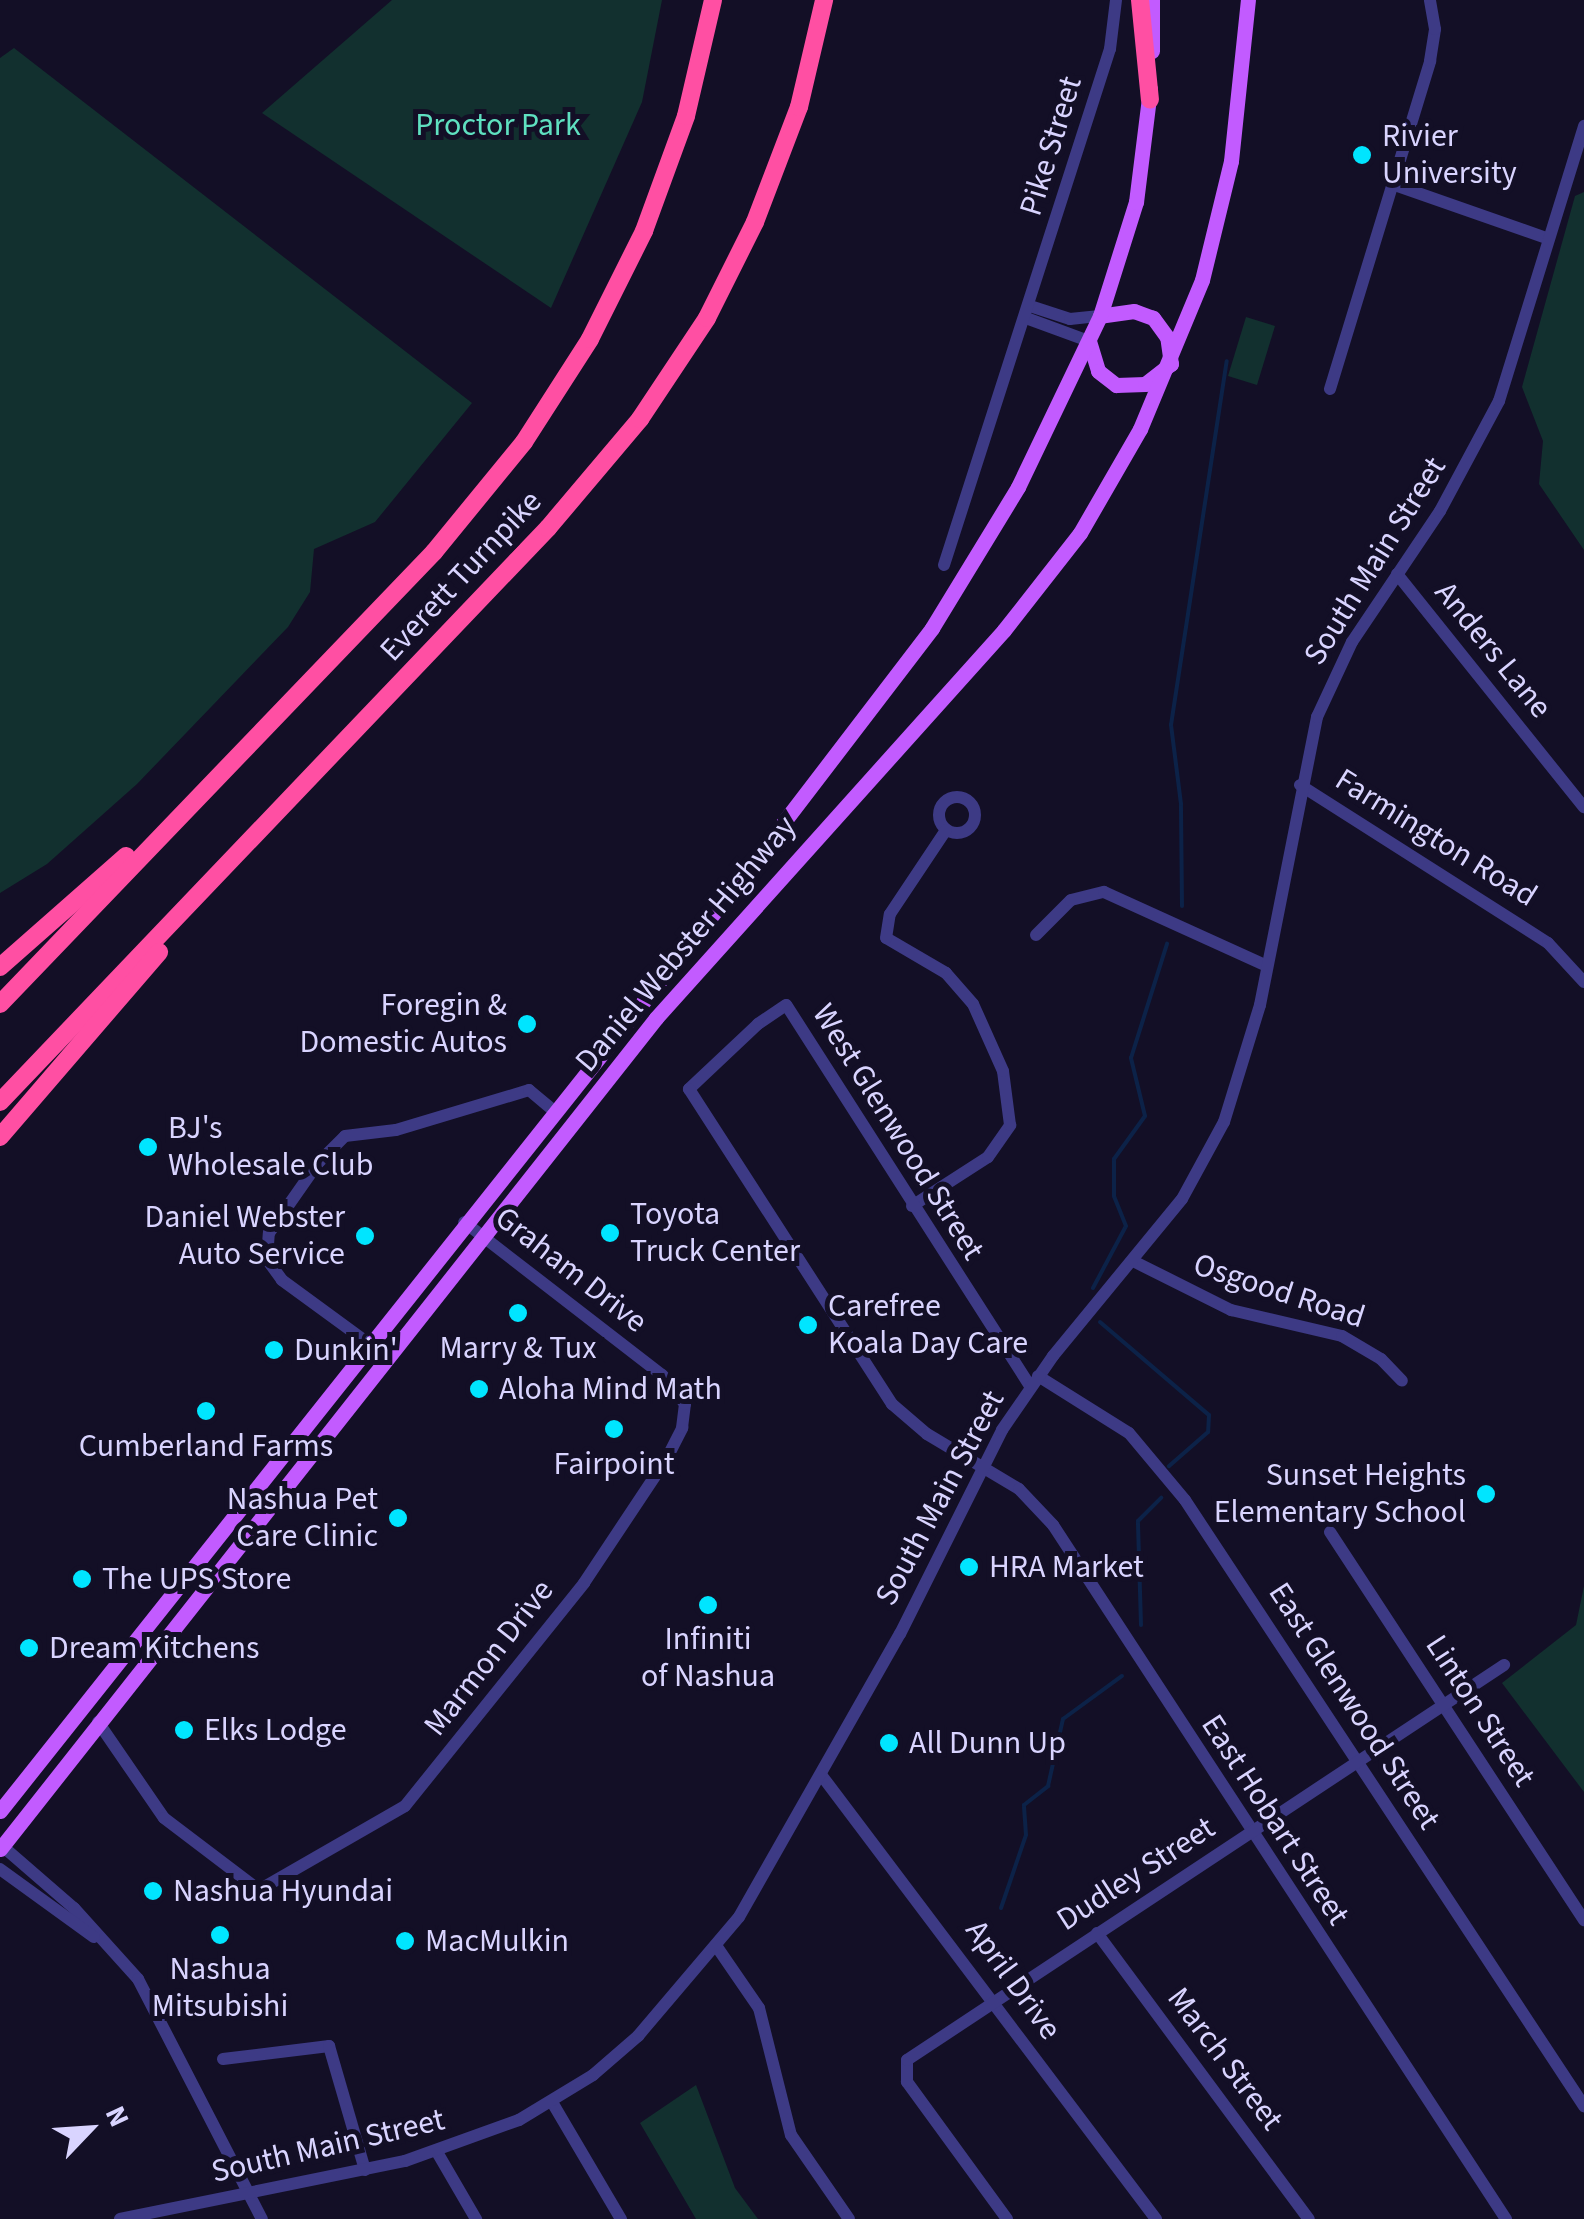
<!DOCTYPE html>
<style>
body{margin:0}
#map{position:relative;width:1584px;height:2219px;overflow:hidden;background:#130f26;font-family:"Source Sans 3",sans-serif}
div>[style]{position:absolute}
.green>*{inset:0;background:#12302f}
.stream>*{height:4px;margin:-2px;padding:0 2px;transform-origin:2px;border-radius:2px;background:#0c2248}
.minor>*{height:12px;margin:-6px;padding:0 6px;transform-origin:6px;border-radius:6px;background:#3d3a85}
.minor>.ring{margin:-6px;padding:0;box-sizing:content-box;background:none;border:12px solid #3d3a85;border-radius:50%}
.major>*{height:15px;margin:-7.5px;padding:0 7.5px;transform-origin:7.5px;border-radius:7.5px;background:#c25bff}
.highway>*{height:18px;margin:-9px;padding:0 9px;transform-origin:9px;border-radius:9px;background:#ff4fa3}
.dots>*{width:28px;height:28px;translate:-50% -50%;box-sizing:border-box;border:5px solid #130f26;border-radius:50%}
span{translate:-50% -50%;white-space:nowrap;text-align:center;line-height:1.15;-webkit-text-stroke:10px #130f26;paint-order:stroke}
.park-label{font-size:32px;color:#5fe0c0}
.poi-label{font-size:32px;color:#d9d4ff}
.left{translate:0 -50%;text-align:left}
.right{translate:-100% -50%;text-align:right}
.street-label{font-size:32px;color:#d9d4ff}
.north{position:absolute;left:40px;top:2079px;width:100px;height:100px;-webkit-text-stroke:8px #130f26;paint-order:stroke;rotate:65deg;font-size:28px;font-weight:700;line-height:40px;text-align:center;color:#d9d4ff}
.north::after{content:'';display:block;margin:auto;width:35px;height:45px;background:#d9d4ff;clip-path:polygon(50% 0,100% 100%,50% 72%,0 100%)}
</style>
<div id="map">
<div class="green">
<i style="clip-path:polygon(392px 0,662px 0,642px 102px,551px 308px,262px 113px)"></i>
<i style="clip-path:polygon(14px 48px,472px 403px,375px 522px,314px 549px,310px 592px,288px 627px,137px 784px,47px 864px,0 893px,0 58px)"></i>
<i style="clip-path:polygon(1584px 192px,1584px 550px,1539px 484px,1543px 441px,1522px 387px,1575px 196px)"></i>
<i style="clip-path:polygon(1246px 317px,1275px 326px,1257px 385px,1228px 376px)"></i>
<i style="clip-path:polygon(1584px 1586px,1584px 1792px,1502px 1683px,1576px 1625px)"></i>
<i style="clip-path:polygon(696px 2085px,735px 2188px,758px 2219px,696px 2219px,640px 2123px)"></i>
</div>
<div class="stream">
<i style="left:1182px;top:906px;width:102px;rotate:-90.6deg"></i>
<i style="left:1181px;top:804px;width:80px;rotate:-97.2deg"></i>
<i style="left:1171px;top:725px;width:368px;rotate:-81.3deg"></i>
<i style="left:1093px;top:1288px;width:70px;rotate:-62deg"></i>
<i style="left:1126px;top:1226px;width:32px;rotate:-112deg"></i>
<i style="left:1114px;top:1196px;width:37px;rotate:-90deg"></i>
<i style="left:1114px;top:1159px;width:53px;rotate:-54.2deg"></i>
<i style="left:1145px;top:1116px;width:60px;rotate:-103.6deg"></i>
<i style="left:1131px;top:1058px;width:120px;rotate:-72.5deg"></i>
<i style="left:1100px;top:1322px;width:143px;rotate:40.5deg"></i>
<i style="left:1209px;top:1415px;width:17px;rotate:93deg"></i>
<i style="left:1208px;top:1432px;width:52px;rotate:138.9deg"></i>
<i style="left:1141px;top:1625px;width:104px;rotate:-91.7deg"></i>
<i style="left:1138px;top:1521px;width:33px;rotate:-45deg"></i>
<i style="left:1001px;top:1908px;width:77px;rotate:-71.1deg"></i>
<i style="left:1026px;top:1835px;width:30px;rotate:-94deg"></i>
<i style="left:1024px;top:1805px;width:31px;rotate:-38deg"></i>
<i style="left:1048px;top:1786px;width:69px;rotate:-77.4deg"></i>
<i style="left:1063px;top:1719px;width:73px;rotate:-36.1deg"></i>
</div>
<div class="minor">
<i style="left:1392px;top:184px;width:166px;rotate:19.3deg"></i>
<i style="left:1030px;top:306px;width:42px;rotate:18deg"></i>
<i style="left:1070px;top:319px;width:30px;rotate:-6deg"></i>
<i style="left:1026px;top:318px;width:67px;rotate:20.1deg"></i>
<i style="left:1330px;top:389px;width:343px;rotate:-73deg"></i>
<i style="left:1430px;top:61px;width:32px;rotate:-81deg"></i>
<i style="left:1435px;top:29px;width:29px;rotate:-100deg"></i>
<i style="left:944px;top:565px;width:542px;rotate:-72.17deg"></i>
<i style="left:1110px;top:49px;width:49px;rotate:-83deg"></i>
<i style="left:1397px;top:574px;width:299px;rotate:51.3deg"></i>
<i style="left:1300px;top:785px;width:294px;rotate:32.5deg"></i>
<i style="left:1548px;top:943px;width:53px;rotate:47.3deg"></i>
<i class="ring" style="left:939px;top:797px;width:24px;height:24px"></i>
<i style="left:1036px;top:935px;width:49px;rotate:-45deg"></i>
<i style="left:1071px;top:900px;width:34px;rotate:-14deg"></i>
<i style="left:1104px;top:892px;width:179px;rotate:24.4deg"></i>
<i style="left:912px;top:1206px;width:90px;rotate:-32.8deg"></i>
<i style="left:988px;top:1157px;width:39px;rotate:-55deg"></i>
<i style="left:1010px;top:1125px;width:54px;rotate:-97.4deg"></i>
<i style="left:1003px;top:1071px;width:73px;rotate:-114.1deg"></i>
<i style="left:973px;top:1004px;width:41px;rotate:-131.1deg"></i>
<i style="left:946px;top:973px;width:69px;rotate:-149.7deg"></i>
<i style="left:886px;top:938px;width:24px;rotate:-81deg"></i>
<i style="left:890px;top:914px;width:101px;rotate:-56.3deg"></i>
<i style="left:1133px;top:1261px;width:110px;rotate:26.6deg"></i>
<i style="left:1231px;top:1310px;width:114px;rotate:13.2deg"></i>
<i style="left:1342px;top:1336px;width:45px;rotate:30.5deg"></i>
<i style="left:1381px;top:1359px;width:30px;rotate:46deg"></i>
<i style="left:368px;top:1343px;width:107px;rotate:-143.8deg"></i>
<i style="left:282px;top:1280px;width:26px;rotate:-126deg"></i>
<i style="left:267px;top:1259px;width:26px;rotate:-86deg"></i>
<i style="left:269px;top:1233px;width:85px;rotate:-55deg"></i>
<i style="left:318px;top:1163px;width:38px;rotate:-45deg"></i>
<i style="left:345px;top:1136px;width:51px;rotate:-6.7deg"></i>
<i style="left:396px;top:1130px;width:139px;rotate:-16.7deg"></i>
<i style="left:529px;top:1090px;width:31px;rotate:40deg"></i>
<i style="left:1038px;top:1376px;width:107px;rotate:32.1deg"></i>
<i style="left:1129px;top:1433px;width:87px;rotate:50.1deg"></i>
<i style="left:1185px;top:1500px;width:726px;rotate:56.64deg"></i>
<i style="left:1030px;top:1386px;width:452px;rotate:-122.6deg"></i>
<i style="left:786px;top:1005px;width:34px;rotate:146deg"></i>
<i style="left:758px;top:1024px;width:95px;rotate:136.7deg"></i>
<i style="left:689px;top:1089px;width:375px;rotate:57.2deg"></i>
<i style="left:892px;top:1404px;width:46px;rotate:40.6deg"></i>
<i style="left:927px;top:1434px;width:107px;rotate:30.9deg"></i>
<i style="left:1019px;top:1489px;width:50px;rotate:46.6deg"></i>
<i style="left:1053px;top:1525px;width:829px;rotate:56.87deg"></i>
<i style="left:1330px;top:1532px;width:464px;rotate:56.8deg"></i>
<i style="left:98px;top:1722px;width:116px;rotate:55.5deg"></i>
<i style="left:164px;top:1818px;width:119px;rotate:37.2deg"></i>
<i style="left:259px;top:1890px;width:168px;rotate:-29.9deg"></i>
<i style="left:405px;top:1806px;width:286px;rotate:-51.2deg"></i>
<i style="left:584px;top:1583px;width:150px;rotate:-56.4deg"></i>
<i style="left:667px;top:1458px;width:34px;rotate:-63deg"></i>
<i style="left:682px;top:1428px;width:24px;rotate:-83deg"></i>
<i style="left:685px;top:1404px;width:37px;rotate:-128deg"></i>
<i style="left:662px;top:1375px;width:250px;rotate:-142.3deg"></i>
<i style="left:822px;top:1776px;width:555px;rotate:52.99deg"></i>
<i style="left:0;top:1844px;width:98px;rotate:40.9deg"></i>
<i style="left:74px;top:1908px;width:96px;rotate:48deg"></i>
<i style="left:138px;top:1979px;width:270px;rotate:62.7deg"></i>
<i style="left:0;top:1869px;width:116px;rotate:35.9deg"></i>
<i style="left:1097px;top:1933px;width:356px;rotate:53.5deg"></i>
<i style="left:717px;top:1947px;width:74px;rotate:55.5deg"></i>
<i style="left:759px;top:2008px;width:131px;rotate:75.9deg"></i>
<i style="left:791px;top:2135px;width:102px;rotate:55.4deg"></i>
<i style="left:223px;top:2059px;width:107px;rotate:-7deg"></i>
<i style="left:329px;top:2046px;width:129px;rotate:73.8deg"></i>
<i style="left:552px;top:2102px;width:136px;rotate:59.5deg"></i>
<i style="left:437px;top:2152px;width:78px;rotate:59.8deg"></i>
<i style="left:120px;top:2219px;width:291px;rotate:-11.5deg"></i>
<i style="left:405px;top:2161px;width:121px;rotate:-19.8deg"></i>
<i style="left:519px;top:2120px;width:87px;rotate:-31.3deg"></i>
<i style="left:593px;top:2075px;width:60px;rotate:-40.9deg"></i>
<i style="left:638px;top:2036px;width:156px;rotate:-49.7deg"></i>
<i style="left:739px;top:1917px;width:326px;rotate:-60.4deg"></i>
<i style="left:900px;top:1634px;width:228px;rotate:-63.4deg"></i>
<i style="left:1002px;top:1430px;width:90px;rotate:-55.4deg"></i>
<i style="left:1053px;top:1356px;width:203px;rotate:-50.6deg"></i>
<i style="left:1182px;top:1199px;width:88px;rotate:-61.4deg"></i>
<i style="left:1224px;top:1122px;width:122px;rotate:-72.9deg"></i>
<i style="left:1260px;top:1005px;width:294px;rotate:-78.8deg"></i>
<i style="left:1317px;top:717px;width:83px;rotate:-65deg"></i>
<i style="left:1352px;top:642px;width:158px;rotate:-56.1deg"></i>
<i style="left:1440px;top:511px;width:125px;rotate:-61.8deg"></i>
<i style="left:1499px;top:401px;width:288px;rotate:-72.8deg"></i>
<i style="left:1007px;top:2219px;width:170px;rotate:-126.1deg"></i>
<i style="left:907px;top:2082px;width:22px;rotate:-90deg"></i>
<i style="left:907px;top:2060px;width:716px;rotate:-33.49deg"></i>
</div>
<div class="major">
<i style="left:1152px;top:0;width:51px;rotate:90deg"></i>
<i style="left:1089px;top:341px;width:31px;rotate:73deg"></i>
<i style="left:1098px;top:371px;width:23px;rotate:38deg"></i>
<i style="left:1116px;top:385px;width:29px;rotate:-2deg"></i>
<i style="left:1145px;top:384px;width:33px;rotate:-38deg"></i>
<i style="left:1171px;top:364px;width:27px;rotate:-98deg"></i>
<i style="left:1167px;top:337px;width:24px;rotate:-126deg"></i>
<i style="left:1153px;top:318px;width:20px;rotate:-160deg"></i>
<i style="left:1134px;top:311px;width:34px;rotate:172deg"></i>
<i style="left:0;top:1811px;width:1170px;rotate:-51.52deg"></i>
<i style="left:728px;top:895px;width:336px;rotate:-52.6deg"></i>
<i style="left:932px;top:628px;width:165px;rotate:-58.6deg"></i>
<i style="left:1018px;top:487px;width:190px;rotate:-64.4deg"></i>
<i style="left:1100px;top:316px;width:120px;rotate:-72.5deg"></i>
<i style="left:1136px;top:202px;width:114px;rotate:-82.9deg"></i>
<i style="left:0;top:1849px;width:1059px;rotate:-51.71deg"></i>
<i style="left:656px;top:1018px;width:521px;rotate:-48.11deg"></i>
<i style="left:1004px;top:630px;width:123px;rotate:-51.9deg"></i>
<i style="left:1080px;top:533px;width:120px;rotate:-60deg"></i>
<i style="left:1140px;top:429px;width:161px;rotate:-67.4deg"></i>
<i style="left:1202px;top:280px;width:122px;rotate:-76.3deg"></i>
<i style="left:1231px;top:161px;width:162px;rotate:-84deg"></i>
</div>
<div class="highway">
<i style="left:1140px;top:0;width:100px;rotate:84.3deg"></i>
<i style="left:0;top:967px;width:168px;rotate:-41.4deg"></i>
<i style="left:0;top:1004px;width:627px;rotate:-46.16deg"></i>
<i style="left:434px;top:552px;width:142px;rotate:-50.7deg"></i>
<i style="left:524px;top:442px;width:122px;rotate:-57.3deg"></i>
<i style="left:590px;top:339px;width:121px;rotate:-63.4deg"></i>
<i style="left:644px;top:231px;width:122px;rotate:-69.9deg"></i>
<i style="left:686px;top:116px;width:119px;rotate:-76.9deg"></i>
<i style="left:0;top:1102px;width:794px;rotate:-46.33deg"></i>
<i style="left:548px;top:528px;width:143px;rotate:-49.8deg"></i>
<i style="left:640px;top:419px;width:121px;rotate:-56.4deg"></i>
<i style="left:707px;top:318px;width:107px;rotate:-63.4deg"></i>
<i style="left:755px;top:222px;width:123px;rotate:-69.1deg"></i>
<i style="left:799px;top:107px;width:110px;rotate:-76.8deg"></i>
<i style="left:0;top:1137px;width:244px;rotate:-49.3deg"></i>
</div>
<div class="dots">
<i style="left:1362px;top:155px;background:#00e5ff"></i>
<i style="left:527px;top:1024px;background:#00e5ff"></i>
<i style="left:148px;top:1147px;background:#00e5ff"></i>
<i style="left:610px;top:1233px;background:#00e5ff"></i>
<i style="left:365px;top:1236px;background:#00e5ff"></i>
<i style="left:518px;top:1313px;background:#00e5ff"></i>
<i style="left:808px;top:1325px;background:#00e5ff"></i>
<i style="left:274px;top:1350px;background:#00e5ff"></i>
<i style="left:479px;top:1389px;background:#00e5ff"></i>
<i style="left:206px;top:1411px;background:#00e5ff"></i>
<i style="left:614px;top:1429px;background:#00e5ff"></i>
<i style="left:1486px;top:1494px;background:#00e5ff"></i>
<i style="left:398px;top:1518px;background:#00e5ff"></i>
<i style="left:969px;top:1567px;background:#00e5ff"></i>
<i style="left:82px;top:1579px;background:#00e5ff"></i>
<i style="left:708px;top:1605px;background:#00e5ff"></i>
<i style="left:29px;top:1648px;background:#00e5ff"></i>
<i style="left:184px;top:1730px;background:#00e5ff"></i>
<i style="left:889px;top:1743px;background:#00e5ff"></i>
<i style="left:153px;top:1891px;background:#00e5ff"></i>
<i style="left:220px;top:1935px;background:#00e5ff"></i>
<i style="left:405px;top:1941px;background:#00e5ff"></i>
</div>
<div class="park-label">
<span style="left:498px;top:125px">Proctor Park</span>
</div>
<div class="poi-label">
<span class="left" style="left:1382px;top:155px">Rivier<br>University</span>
<span class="right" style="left:507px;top:1024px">Foregin &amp;<br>Domestic Autos</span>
<span class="left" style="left:168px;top:1147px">BJ's<br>Wholesale Club</span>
<span class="left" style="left:630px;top:1233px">Toyota<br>Truck Center</span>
<span class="right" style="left:345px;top:1236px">Daniel Webster<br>Auto Service</span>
<span class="left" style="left:828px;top:1325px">Carefree<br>Koala Day Care</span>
<span style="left:518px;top:1348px">Marry &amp; Tux</span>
<span class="left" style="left:294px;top:1350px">Dunkin'</span>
<span class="left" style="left:499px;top:1389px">Aloha Mind Math</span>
<span style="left:206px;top:1446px">Cumberland Farms</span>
<span style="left:614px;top:1464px">Fairpoint</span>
<span class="right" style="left:1466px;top:1494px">Sunset Heights<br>Elementary School</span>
<span class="right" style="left:378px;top:1518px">Nashua Pet<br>Care Clinic</span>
<span class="left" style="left:989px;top:1567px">HRA Market</span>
<span class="left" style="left:102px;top:1579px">The UPS Store</span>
<span style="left:708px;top:1658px">Infiniti<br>of Nashua</span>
<span class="left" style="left:49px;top:1648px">Dream Kitchens</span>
<span class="left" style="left:204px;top:1730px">Elks Lodge</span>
<span class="left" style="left:909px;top:1743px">All Dunn Up</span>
<span class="left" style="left:173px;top:1891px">Nashua Hyundai</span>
<span class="left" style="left:425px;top:1941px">MacMulkin</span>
<span style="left:220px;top:1988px">Nashua<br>Mitsubishi</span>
</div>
<div class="street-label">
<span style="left:1051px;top:146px;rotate:-73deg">Pike Street</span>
<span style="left:1375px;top:561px;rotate:-58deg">South Main Street</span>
<span style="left:461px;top:576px;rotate:-47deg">Everett Turnpike</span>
<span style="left:1493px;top:650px;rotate:51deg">Anders Lane</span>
<span style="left:1436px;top:838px;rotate:32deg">Farmington Road</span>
<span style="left:686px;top:944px;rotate:-50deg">Daniel Webster Highway</span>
<span style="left:898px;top:1132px;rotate:58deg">West Glenwood Street</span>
<span style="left:571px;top:1270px;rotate:38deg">Graham Drive</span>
<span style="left:1279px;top:1291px;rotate:18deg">Osgood Road</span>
<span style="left:940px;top:1498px;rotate:-62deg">South Main Street</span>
<span style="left:489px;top:1658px;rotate:-52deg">Marmon Drive</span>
<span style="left:1354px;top:1706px;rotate:57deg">East Glenwood Street</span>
<span style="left:1480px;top:1711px;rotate:57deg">Linton Street</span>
<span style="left:1275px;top:1820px;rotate:57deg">East Hobart Street</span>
<span style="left:1136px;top:1874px;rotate:-33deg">Dudley Street</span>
<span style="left:1013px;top:1980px;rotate:54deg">April Drive</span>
<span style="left:1225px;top:2059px;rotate:53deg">March Street</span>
<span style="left:328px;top:2146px;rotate:-13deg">South Main Street</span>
</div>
<div class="north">N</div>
</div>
